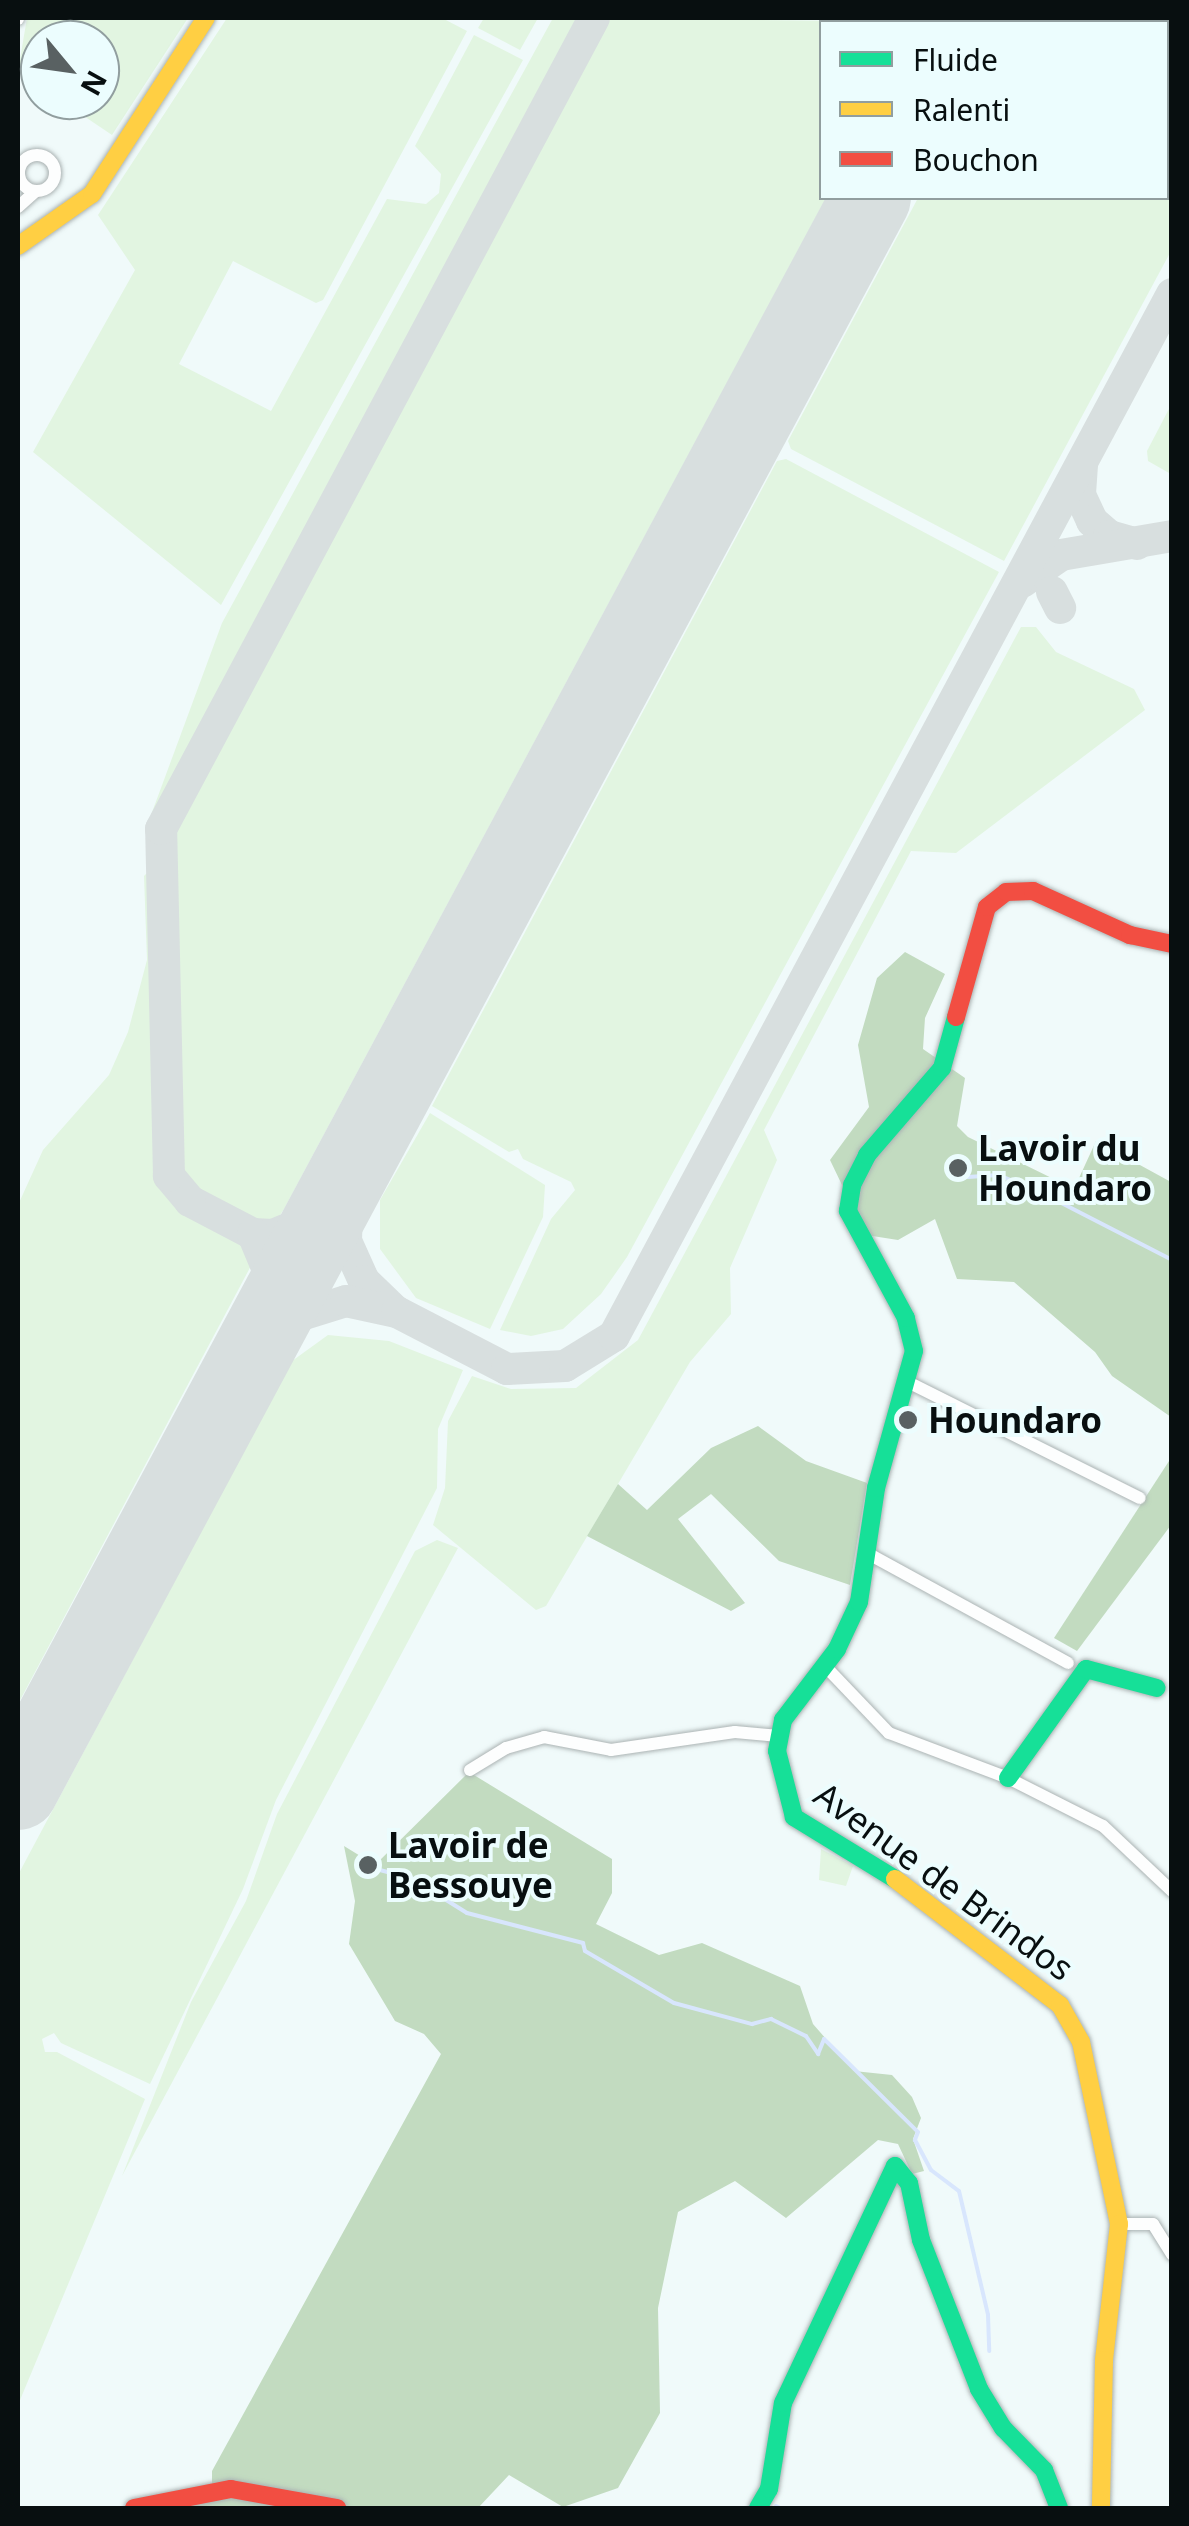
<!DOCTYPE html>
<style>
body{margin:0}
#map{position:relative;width:1189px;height:2526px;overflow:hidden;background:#f0fafa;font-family:"Noto Sans",sans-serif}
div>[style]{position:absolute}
.green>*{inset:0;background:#e2f5e1}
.forest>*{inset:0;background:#c2dbc0}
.stream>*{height:4px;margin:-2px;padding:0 2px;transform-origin:2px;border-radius:2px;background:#d8e6fd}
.taxiway>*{height:32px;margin:-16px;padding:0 16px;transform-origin:16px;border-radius:16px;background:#d8dfdf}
.runway>*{height:80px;margin:-40px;padding:0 40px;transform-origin:40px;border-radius:40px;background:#d8dfdf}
.roads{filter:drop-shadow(0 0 2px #abb3b3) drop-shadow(0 0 2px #abb3b3)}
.street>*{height:12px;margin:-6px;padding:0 6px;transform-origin:6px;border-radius:6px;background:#fdfefe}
.street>.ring{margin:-6px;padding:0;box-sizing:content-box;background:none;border:12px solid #fdfefe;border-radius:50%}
.fast>*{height:18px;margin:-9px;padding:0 9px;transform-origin:9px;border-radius:9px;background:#16e098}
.slow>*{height:18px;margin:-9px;padding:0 9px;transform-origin:9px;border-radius:9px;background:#ffcf43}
.jam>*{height:18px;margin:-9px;padding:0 9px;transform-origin:9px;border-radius:9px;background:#f24e42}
.dots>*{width:28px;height:28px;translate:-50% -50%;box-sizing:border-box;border:5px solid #ecfdfe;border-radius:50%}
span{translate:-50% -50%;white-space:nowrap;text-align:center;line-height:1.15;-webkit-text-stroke:8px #ecfdfe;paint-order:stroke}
.poi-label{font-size:35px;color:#080f10;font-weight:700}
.left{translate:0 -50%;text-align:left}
.street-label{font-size:35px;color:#080f10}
.frame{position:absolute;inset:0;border:20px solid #080f10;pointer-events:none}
.legend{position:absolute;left:819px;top:20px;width:350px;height:180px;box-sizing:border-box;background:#ecfdfe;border:2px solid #919e9f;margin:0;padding:12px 18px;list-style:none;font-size:30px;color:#080f10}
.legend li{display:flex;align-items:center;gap:20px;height:50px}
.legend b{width:50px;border:2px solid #919e9f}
.north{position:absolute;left:20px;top:20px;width:100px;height:100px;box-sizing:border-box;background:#ecfdfe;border:2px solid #919e9f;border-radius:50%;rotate:119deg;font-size:28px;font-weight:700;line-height:40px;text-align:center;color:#080f10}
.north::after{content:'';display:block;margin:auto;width:35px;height:45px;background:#596162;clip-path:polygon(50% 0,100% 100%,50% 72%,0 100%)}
</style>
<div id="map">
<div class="green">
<i style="clip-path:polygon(27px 18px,188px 18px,112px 135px,60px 100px,100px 100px,100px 40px,40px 40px,40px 86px,18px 71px)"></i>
<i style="clip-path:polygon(227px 18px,442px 18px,467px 31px,323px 300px,316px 303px,233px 261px,179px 364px,271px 411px,387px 199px,426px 204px,439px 193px,441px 174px,415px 146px,474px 35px,523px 60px,221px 605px,33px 452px,135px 270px,98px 215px)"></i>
<i style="clip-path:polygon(484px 18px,538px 18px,520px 50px,478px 28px)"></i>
<i style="clip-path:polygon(553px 18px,587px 18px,163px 807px,153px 840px,147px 835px,151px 815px,222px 623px)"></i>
<i style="clip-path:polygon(601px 18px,912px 22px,822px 22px,826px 198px,284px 1209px,273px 1226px,257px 1228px,188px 1193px,174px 1169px,167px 834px)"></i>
<i style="clip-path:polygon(1167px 106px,1171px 251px,1004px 561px,791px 449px,788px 441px,918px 198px,1166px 198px)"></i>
<i style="clip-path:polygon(1171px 405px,1172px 471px,1169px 473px,1148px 461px,1147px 451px)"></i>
<i style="clip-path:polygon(786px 459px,999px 572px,627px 1257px,601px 1294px,563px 1329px,531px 1336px,500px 1330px,551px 1219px,575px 1190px,571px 1182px,523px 1159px,518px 1149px,509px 1152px,432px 1106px,777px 461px)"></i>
<i style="clip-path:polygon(1021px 627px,1036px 627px,1056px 652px,1134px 689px,1145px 710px,956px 853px,911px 851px,764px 1130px,777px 1160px,730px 1268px,731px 1314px,690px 1362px,546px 1606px,536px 1610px,433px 1525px,445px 1488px,448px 1421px,472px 1376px,511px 1389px,576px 1388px,638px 1340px)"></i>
<i style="clip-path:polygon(152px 868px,162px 1178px,180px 1202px,244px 1237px,253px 1262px,18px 1704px,18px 1205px,43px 1150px,109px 1075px,128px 1032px,147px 960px,144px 876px)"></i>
<i style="clip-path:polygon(430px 1113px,545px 1185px,543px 1217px,490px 1329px,416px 1298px,380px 1249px,380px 1200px)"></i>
<i style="clip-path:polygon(328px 1335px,389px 1341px,463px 1370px,438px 1429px,437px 1488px,276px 1800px,243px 1889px,150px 2084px,61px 2043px,54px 2033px,42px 2039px,45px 2052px,57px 2052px,145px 2099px,18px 2405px,18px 1875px,292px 1361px)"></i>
<i style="clip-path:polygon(437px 1540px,458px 1548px,122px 2176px,191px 2002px,246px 1901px,277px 1814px,415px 1551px)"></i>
<i style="clip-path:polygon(821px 1849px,853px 1866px,846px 1886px,819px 1880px)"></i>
</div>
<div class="forest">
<i style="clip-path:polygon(905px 952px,945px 974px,925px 1018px,923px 1049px,965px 1078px,957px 1126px,968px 1137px,1074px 1189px,1096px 1141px,1171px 1182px,1171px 1417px,1112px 1376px,1095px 1352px,1014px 1282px,957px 1279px,935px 1219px,898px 1240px,866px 1235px,830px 1160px,869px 1107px,858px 1045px,877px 978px)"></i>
<i style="clip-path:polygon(758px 1426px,806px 1461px,867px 1483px,850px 1585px,779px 1561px,711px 1494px,678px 1519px,745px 1603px,731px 1611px,587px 1536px,618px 1484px,647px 1510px,711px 1448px)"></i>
<i style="clip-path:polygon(1171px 1458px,1171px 1525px,1077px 1651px,1054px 1638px)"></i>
<i style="clip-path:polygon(469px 1772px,612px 1859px,612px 1893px,596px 1924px,659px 1955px,702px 1943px,800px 1986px,813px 2024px,854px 2071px,892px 2075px,912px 2097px,921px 2118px,913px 2139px,924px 2171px,912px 2174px,898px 2144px,878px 2140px,786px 2218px,735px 2181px,678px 2212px,658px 2308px,660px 2413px,618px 2488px,563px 2507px,509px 2475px,478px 2508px,163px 2508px,212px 2496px,212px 2471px,441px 2054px,424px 2034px,395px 2021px,349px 1944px,355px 1901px,344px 1846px,375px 1865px)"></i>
</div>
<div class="stream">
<i style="left:958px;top:1168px;width:13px;rotate:42deg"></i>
<i style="left:968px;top:1177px;width:30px;rotate:-4deg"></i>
<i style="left:998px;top:1175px;width:43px;rotate:21.8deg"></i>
<i style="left:1038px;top:1191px;width:151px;rotate:27.2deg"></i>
<i style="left:372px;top:1868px;width:40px;rotate:14.4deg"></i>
<i style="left:411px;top:1878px;width:66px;rotate:32deg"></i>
<i style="left:467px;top:1913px;width:120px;rotate:14.5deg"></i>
<i style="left:583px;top:1943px;width:8px;rotate:76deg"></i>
<i style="left:585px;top:1951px;width:103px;rotate:30.3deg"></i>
<i style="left:674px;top:2003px;width:81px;rotate:15.1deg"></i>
<i style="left:752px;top:2024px;width:20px;rotate:-15deg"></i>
<i style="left:771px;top:2019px;width:39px;rotate:26deg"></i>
<i style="left:806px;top:2036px;width:22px;rotate:56deg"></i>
<i style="left:818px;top:2054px;width:16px;rotate:-68deg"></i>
<i style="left:824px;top:2039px;width:132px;rotate:44.7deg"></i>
<i style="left:918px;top:2132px;width:9px;rotate:111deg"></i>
<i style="left:915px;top:2140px;width:34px;rotate:62deg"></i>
<i style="left:931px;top:2170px;width:35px;rotate:37deg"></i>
<i style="left:959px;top:2191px;width:127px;rotate:76.8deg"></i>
<i style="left:988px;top:2315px;width:36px;rotate:88deg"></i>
<i style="left:776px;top:2506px;width:4px;rotate:27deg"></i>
</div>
<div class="taxiway">
<i style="left:929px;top:18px;width:22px"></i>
<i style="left:1027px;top:18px;width:5px;rotate:53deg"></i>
<i style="left:1166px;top:84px;width:6px"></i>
<i style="left:1082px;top:465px;width:30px;rotate:94deg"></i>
<i style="left:1080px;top:495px;width:29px;rotate:65deg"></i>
<i style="left:1092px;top:521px;width:23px;rotate:41deg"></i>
<i style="left:1109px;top:536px;width:29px;rotate:16deg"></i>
<i style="left:1022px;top:582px;width:47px;rotate:-34.7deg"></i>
<i style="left:1061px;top:555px;width:113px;rotate:-9.7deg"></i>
<i style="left:1052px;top:592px;width:18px;rotate:63deg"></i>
<i style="left:345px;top:1178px;width:46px;rotate:124.4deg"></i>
<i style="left:319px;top:1216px;width:50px;rotate:157.6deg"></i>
<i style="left:273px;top:1235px;width:20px;rotate:-177deg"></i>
<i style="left:253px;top:1234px;width:71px;rotate:-152.4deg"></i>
<i style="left:190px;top:1201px;width:33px;rotate:-130deg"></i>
<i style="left:169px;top:1176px;width:347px;rotate:-91.3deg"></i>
<i style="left:161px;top:829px;width:919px;rotate:-61.9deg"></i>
<i style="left:348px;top:1180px;width:61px;rotate:91.9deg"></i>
<i style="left:346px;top:1241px;width:44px;rotate:65.8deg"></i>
<i style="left:364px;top:1281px;width:40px;rotate:44deg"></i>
<i style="left:253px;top:1234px;width:52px;rotate:67.4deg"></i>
<i style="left:273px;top:1282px;width:61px;rotate:106.1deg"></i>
<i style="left:249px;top:1359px;width:53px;rotate:-47.3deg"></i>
<i style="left:285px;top:1320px;width:64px;rotate:-17.3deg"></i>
<i style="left:346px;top:1301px;width:52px;rotate:12.2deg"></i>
<i style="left:397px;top:1312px;width:124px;rotate:27.4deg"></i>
<i style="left:507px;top:1369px;width:58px;rotate:-3deg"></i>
<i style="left:565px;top:1366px;width:57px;rotate:-31.5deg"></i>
<i style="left:614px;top:1336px;width:1182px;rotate:-61.83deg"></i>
</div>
<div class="runway">
<i style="left:965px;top:22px;width:4px;rotate:-63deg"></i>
<i style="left:18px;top:1790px;width:1806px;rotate:-61.82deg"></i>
</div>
<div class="roads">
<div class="street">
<i style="left:18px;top:19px;width:1px;rotate:-90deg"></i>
<i class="ring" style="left:19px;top:155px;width:24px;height:24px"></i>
<i style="left:18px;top:207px;width:24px;rotate:-42deg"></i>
<i style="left:908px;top:1382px;width:259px;rotate:26.6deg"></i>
<i style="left:867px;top:1553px;width:229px;rotate:28.7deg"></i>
<i style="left:824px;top:1665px;width:94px;rotate:46.3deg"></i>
<i style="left:889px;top:1733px;width:127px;rotate:20.7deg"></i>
<i style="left:1008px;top:1778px;width:106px;rotate:26.8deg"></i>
<i style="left:1103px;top:1826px;width:95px;rotate:43.3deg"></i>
<i style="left:470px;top:1770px;width:42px;rotate:-31.4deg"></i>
<i style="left:506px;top:1748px;width:40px;rotate:-16deg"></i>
<i style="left:544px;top:1737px;width:68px;rotate:11deg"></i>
<i style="left:611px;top:1750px;width:125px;rotate:-8.3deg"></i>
<i style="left:735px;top:1732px;width:44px;rotate:5.2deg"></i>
<i style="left:1119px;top:2224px;width:34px"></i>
<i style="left:1153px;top:2224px;width:36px;rotate:58deg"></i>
</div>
<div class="fast">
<i style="left:1008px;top:1778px;width:134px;rotate:-54.4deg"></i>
<i style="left:1086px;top:1669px;width:73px;rotate:15deg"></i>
<i style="left:895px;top:1879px;width:119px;rotate:-148.5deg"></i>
<i style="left:794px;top:1817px;width:68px;rotate:-104.4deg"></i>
<i style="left:777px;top:1751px;width:32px;rotate:-79deg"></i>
<i style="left:783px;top:1720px;width:89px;rotate:-52.7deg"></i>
<i style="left:837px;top:1649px;width:52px;rotate:-64.9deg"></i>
<i style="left:859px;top:1602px;width:115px;rotate:-81.5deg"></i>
<i style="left:876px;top:1488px;width:142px;rotate:-74.5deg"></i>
<i style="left:914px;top:1351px;width:34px;rotate:-104deg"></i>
<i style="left:906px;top:1318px;width:122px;rotate:-118.5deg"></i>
<i style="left:848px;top:1211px;width:26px;rotate:-81deg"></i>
<i style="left:852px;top:1185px;width:34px;rotate:-63deg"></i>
<i style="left:867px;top:1155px;width:115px;rotate:-49.2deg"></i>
<i style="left:942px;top:1068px;width:53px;rotate:-74.6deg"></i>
<i style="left:758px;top:2508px;width:22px;rotate:-60deg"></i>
<i style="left:769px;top:2489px;width:87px;rotate:-80.8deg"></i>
<i style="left:783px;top:2403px;width:262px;rotate:-64.7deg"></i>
<i style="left:895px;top:2166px;width:22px;rotate:51deg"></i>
<i style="left:909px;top:2183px;width:58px;rotate:78.1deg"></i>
<i style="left:921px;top:2240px;width:160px;rotate:68.7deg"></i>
<i style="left:979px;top:2389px;width:46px;rotate:58.4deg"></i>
<i style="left:1003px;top:2428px;width:59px;rotate:45.7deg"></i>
<i style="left:1044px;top:2470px;width:41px;rotate:68.5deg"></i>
</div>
<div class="slow">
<i style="left:18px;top:246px;width:90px;rotate:-35.1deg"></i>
<i style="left:92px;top:194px;width:210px;rotate:-57.1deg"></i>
<i style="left:895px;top:1879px;width:208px;rotate:37.4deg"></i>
<i style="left:1060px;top:2005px;width:43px;rotate:60.4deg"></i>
<i style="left:1081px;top:2042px;width:186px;rotate:78.2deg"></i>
<i style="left:1119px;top:2224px;width:137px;rotate:96.3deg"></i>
<i style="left:1104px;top:2360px;width:148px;rotate:91.2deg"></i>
</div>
<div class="jam">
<i style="left:956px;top:1017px;width:114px;rotate:-74.3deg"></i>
<i style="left:987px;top:907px;width:24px;rotate:-38deg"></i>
<i style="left:1006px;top:892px;width:27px;rotate:-2deg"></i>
<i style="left:1033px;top:891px;width:107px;rotate:24.4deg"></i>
<i style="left:1130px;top:935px;width:43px;rotate:12.1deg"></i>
<i style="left:134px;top:2508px;width:99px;rotate:-11.1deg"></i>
<i style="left:231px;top:2489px;width:108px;rotate:10.2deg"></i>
</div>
</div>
<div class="dots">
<i style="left:958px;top:1168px;background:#596162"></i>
<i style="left:908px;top:1420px;background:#596162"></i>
<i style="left:368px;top:1865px;background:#596162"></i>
</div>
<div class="poi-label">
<span class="left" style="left:978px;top:1168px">Lavoir du<br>Houndaro</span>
<span class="left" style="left:928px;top:1420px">Houndaro</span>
<span class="left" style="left:388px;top:1865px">Lavoir de<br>Bessouye</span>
</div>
<div class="street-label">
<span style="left:944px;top:1881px;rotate:36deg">Avenue de Brindos</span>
</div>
<div class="frame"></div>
<ul class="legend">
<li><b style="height:12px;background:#16e098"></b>Fluide</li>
<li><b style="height:12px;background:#ffcf43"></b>Ralenti</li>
<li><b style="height:12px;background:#f24e42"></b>Bouchon</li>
</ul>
<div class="north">N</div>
</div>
